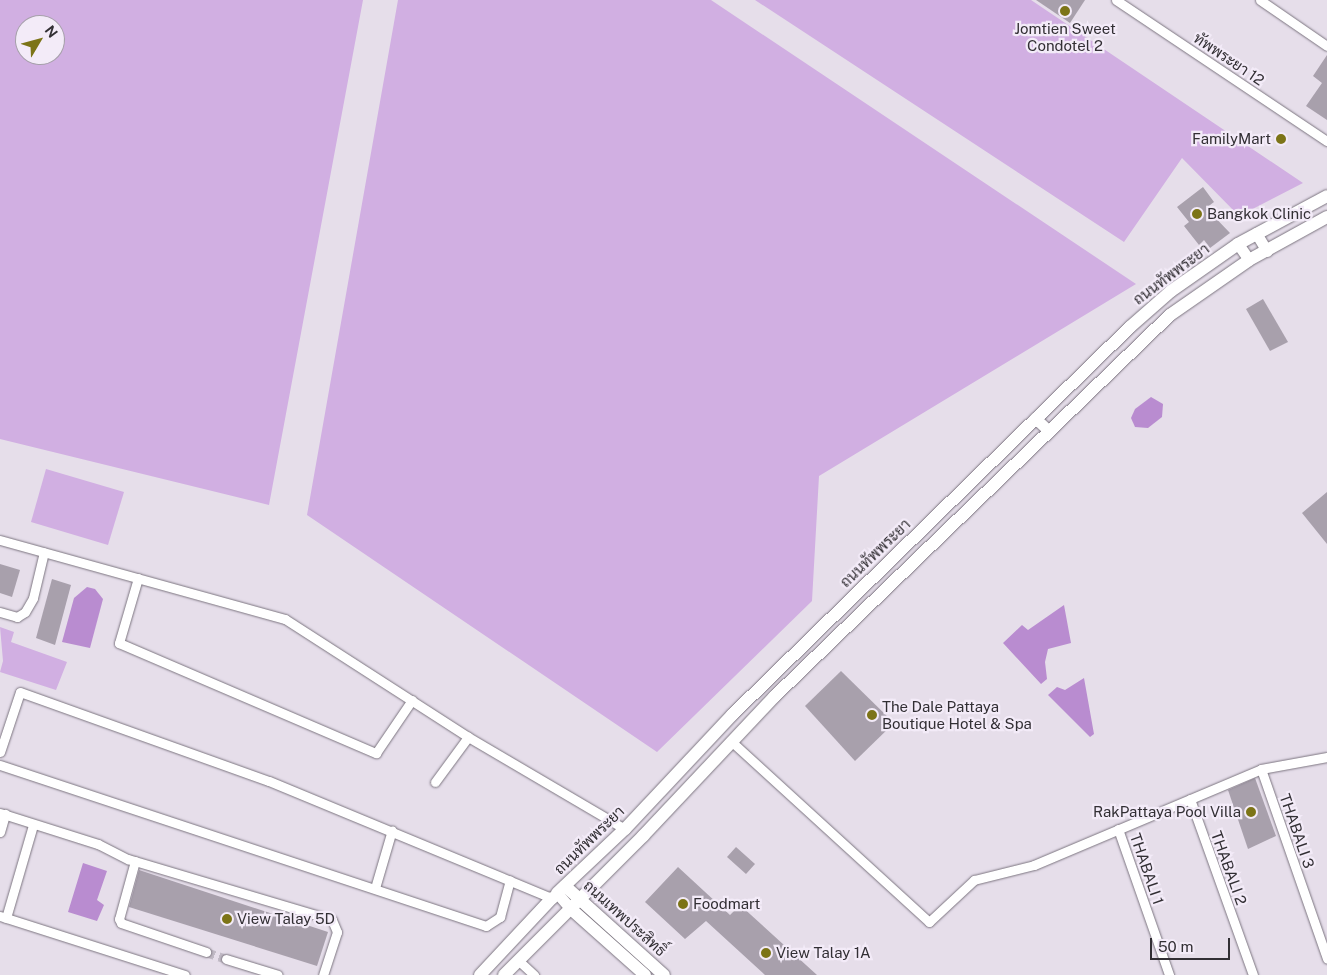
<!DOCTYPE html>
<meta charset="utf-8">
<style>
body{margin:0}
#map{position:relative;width:1327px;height:975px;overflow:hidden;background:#e6deea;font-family:"Public Sans",Sarabun,sans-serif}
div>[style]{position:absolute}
.green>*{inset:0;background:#d1afe2}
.water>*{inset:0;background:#b98cd0}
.building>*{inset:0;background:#a8a0ac}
.minor-tunnel>*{height:9px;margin-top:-4.5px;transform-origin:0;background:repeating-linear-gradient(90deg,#c2bbc6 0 9px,transparent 0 13.5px)}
.roads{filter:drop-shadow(0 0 1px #7c7580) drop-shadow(0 0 1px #7c7580)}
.minor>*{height:9px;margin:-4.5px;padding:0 4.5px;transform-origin:4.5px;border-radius:4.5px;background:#fff}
.tertiary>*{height:11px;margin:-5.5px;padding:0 5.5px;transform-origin:5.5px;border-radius:5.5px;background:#fff}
.secondary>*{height:12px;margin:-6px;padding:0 6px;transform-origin:6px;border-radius:6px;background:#fff}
.dots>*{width:14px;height:14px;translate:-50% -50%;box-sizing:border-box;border:2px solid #f3ebf8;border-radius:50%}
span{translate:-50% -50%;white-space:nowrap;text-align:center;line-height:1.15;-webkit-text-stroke:4.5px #f3ebf8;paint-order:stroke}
.poi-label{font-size:15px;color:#322f34}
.right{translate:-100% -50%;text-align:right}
.left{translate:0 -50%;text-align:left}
.street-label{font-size:15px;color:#322f34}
.north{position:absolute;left:15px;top:15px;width:50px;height:50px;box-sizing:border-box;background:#f3ebf8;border:1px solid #a6a0aa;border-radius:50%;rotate:53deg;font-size:14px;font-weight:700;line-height:20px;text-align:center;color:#322f34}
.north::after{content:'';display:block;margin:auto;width:18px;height:22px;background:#7c7417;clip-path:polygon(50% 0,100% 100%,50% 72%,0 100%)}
.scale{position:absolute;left:1150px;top:938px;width:80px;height:22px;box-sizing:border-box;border:2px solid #322f34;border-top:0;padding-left:6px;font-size:15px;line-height:18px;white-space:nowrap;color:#322f34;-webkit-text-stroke:4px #f3ebf8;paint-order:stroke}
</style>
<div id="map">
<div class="green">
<i style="clip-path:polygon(evenodd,0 0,363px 0,269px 505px,0 439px,0 0,25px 25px,55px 25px,55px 55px,25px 55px,25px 25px)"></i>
<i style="clip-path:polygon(398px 0,711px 0,1136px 284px,819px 476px,812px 601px,657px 752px,307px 515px)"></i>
<i style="clip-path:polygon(755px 0,1031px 0,1303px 183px,1239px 216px,1182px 158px,1124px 242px)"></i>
<i style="clip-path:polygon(46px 469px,124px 492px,108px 545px,31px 522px)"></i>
<i style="clip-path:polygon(0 627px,14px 632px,11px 642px,67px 662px,56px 690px,0 672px,3px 661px)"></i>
</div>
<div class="water">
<i style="clip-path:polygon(1151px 397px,1163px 404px,1162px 417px,1148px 428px,1135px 427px,1131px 418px,1135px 409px)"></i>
<i style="clip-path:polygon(87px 587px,95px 589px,103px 599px,90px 648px,62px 642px,74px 598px)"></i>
<i style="clip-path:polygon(1064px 605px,1071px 643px,1048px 649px,1045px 662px,1047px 679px,1041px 684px,1003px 643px,1022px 625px,1028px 630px)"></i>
<i style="clip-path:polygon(1084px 678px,1094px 734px,1090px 737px,1048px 695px,1057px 687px,1065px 690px)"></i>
<i style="clip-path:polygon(83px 863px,107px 871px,97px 900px,104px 905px,97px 921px,68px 912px)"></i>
</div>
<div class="building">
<i style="clip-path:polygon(1036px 0,1085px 0,1070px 23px)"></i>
<i style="clip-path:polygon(1327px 55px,1327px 120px,1306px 106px,1322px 83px,1313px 76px)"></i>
<i style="clip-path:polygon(1203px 187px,1214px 202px,1206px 208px,1230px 233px,1210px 248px,1204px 240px,1199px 245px,1184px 226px,1189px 222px,1177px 207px)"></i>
<i style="clip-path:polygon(1263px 299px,1288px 342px,1270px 351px,1246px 309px)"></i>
<i style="clip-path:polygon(1327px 492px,1327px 544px,1302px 513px)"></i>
<i style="clip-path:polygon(0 564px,20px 570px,12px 597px,0 593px)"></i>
<i style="clip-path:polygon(52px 579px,71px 585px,55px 645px,36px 638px)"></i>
<i style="clip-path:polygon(841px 671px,894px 723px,855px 761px,805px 706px)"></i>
<i style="clip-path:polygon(1255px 778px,1276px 836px,1248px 849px,1228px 790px)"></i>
<i style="clip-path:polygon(736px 847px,755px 864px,746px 874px,727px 857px)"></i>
<i style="clip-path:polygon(678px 867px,730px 915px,740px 905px,817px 975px,765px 975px,706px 921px,685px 939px,645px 902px)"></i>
<i style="clip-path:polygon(139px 870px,328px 932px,317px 966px,129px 907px)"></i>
</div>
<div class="minor-tunnel">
<i style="left:206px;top:952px;width:21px;rotate:19deg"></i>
</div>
<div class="roads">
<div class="minor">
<i style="left:1116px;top:0;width:254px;rotate:33.8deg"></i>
<i style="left:1260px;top:0;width:81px;rotate:34.5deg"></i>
<i style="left:0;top:540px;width:296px;rotate:15.5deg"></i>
<i style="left:285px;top:619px;width:218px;rotate:32.8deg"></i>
<i style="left:468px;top:737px;width:182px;rotate:30.4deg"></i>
<i style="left:138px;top:578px;width:68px;rotate:106.3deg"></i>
<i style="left:119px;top:643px;width:280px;rotate:23.2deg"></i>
<i style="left:376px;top:753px;width:64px;rotate:-55.8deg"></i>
<i style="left:0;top:612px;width:18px;rotate:16deg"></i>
<i style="left:17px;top:617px;width:9px;rotate:-32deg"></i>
<i style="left:25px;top:612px;width:16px;rotate:-60deg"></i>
<i style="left:33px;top:598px;width:47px;rotate:-76.6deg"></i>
<i style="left:732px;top:742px;width:267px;rotate:42.4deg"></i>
<i style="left:929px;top:922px;width:62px;rotate:-43deg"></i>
<i style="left:974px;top:880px;width:62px;rotate:-14deg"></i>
<i style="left:1034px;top:865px;width:246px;rotate:-22.9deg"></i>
<i style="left:1261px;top:769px;width:67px;rotate:-10.3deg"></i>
<i style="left:0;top:752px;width:63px;rotate:-71.6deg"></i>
<i style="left:20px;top:692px;width:264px;rotate:19.7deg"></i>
<i style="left:269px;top:781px;width:306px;rotate:22.5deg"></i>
<i style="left:0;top:765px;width:512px;rotate:18.33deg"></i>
<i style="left:486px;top:926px;width:17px;rotate:-33deg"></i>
<i style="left:500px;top:917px;width:38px;rotate:-75deg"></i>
<i style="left:1261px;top:769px;width:201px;rotate:70.8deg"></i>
<i style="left:435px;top:782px;width:56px;rotate:-53.7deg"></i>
<i style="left:1190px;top:799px;width:187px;rotate:70.3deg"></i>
<i style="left:0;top:813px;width:103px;rotate:17.6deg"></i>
<i style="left:98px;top:844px;width:34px;rotate:27deg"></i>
<i style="left:128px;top:859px;width:213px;rotate:16.6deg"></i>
<i style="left:332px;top:920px;width:13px;rotate:67deg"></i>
<i style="left:337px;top:932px;width:45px;rotate:108deg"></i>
<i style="left:1118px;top:829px;width:155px;rotate:70.7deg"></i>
<i style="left:0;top:832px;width:19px;rotate:-74deg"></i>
<i style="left:135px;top:861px;width:60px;rotate:105.4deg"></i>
<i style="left:119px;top:919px;width:4px;rotate:63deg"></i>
<i style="left:121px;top:923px;width:90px;rotate:18.8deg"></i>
<i style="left:375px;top:888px;width:60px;rotate:-73.7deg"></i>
<i style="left:0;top:916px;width:194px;rotate:17.7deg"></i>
<i style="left:6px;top:918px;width:97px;rotate:-73.8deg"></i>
<i style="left:226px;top:959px;width:54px;rotate:17.1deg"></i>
<i style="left:519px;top:961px;width:21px;rotate:43deg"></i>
</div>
<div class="tertiary">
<i style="left:1256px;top:233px;width:21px;rotate:59deg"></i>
<i style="left:1238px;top:244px;width:19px;rotate:55deg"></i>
<i style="left:1035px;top:418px;width:18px;rotate:43deg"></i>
<i style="left:552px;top:898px;width:7px;rotate:-45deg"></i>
<i style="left:557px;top:893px;width:21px;rotate:49deg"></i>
</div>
<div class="secondary">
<i style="left:565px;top:886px;width:133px;rotate:42deg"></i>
<i style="left:557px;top:893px;width:93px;rotate:-43.3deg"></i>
<i style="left:625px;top:829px;width:156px;rotate:-46.8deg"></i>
<i style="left:732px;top:715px;width:556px;rotate:-44.27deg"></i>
<i style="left:1130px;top:327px;width:55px;rotate:-41.3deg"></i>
<i style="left:1171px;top:291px;width:82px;rotate:-35deg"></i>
<i style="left:1238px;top:244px;width:101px;rotate:-28.3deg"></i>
<i style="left:571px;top:909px;width:99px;rotate:41.7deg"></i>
<i style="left:480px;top:975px;width:105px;rotate:-46.9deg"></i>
<i style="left:504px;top:975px;width:197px;rotate:-45deg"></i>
<i style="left:643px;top:836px;width:191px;rotate:-46.7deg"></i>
<i style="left:774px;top:697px;width:550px;rotate:-43.97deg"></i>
<i style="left:1170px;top:315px;width:96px;rotate:-34.8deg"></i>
<i style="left:1249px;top:260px;width:89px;rotate:-28.9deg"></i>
</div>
</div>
<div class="dots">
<i style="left:1065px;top:11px;background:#7c7417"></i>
<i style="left:1281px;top:139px;background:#7c7417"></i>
<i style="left:1197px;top:214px;background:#7c7417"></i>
<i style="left:872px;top:715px;background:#7c7417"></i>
<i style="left:1251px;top:812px;background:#7c7417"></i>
<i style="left:683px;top:904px;background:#7c7417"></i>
<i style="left:227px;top:919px;background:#7c7417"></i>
<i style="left:766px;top:953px;background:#7c7417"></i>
</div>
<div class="poi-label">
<span style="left:1065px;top:37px">Jomtien Sweet<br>Condotel 2</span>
<span class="right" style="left:1271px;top:139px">FamilyMart</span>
<span class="left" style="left:1207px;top:214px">Bangkok Clinic</span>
<span class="left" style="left:882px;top:715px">The Dale Pattaya<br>Boutique Hotel &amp; Spa</span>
<span class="right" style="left:1241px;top:812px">RakPattaya Pool Villa</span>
<span class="left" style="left:693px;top:904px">Foodmart</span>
<span class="left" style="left:237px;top:919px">View Talay 5D</span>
<span class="left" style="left:776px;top:953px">View Talay 1A</span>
</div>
<div class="street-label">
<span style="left:1229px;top:59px;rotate:34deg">ทัพพระยา 12</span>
<span style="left:1171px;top:274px;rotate:-37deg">ถนนทัพพระยา</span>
<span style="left:875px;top:553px;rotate:-44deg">ถนนทัพพระยา</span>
<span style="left:1297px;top:831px;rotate:71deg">THABALI 3</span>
<span style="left:589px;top:840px;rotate:-44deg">ถนนทัพพระยา</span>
<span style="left:1229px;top:868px;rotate:70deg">THABALI 2</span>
<span style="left:1147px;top:869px;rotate:71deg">THABALI 1</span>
<span style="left:625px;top:918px;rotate:42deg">ถนนเทพประสิทธิ์</span>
</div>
<div class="north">N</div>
<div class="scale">50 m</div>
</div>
